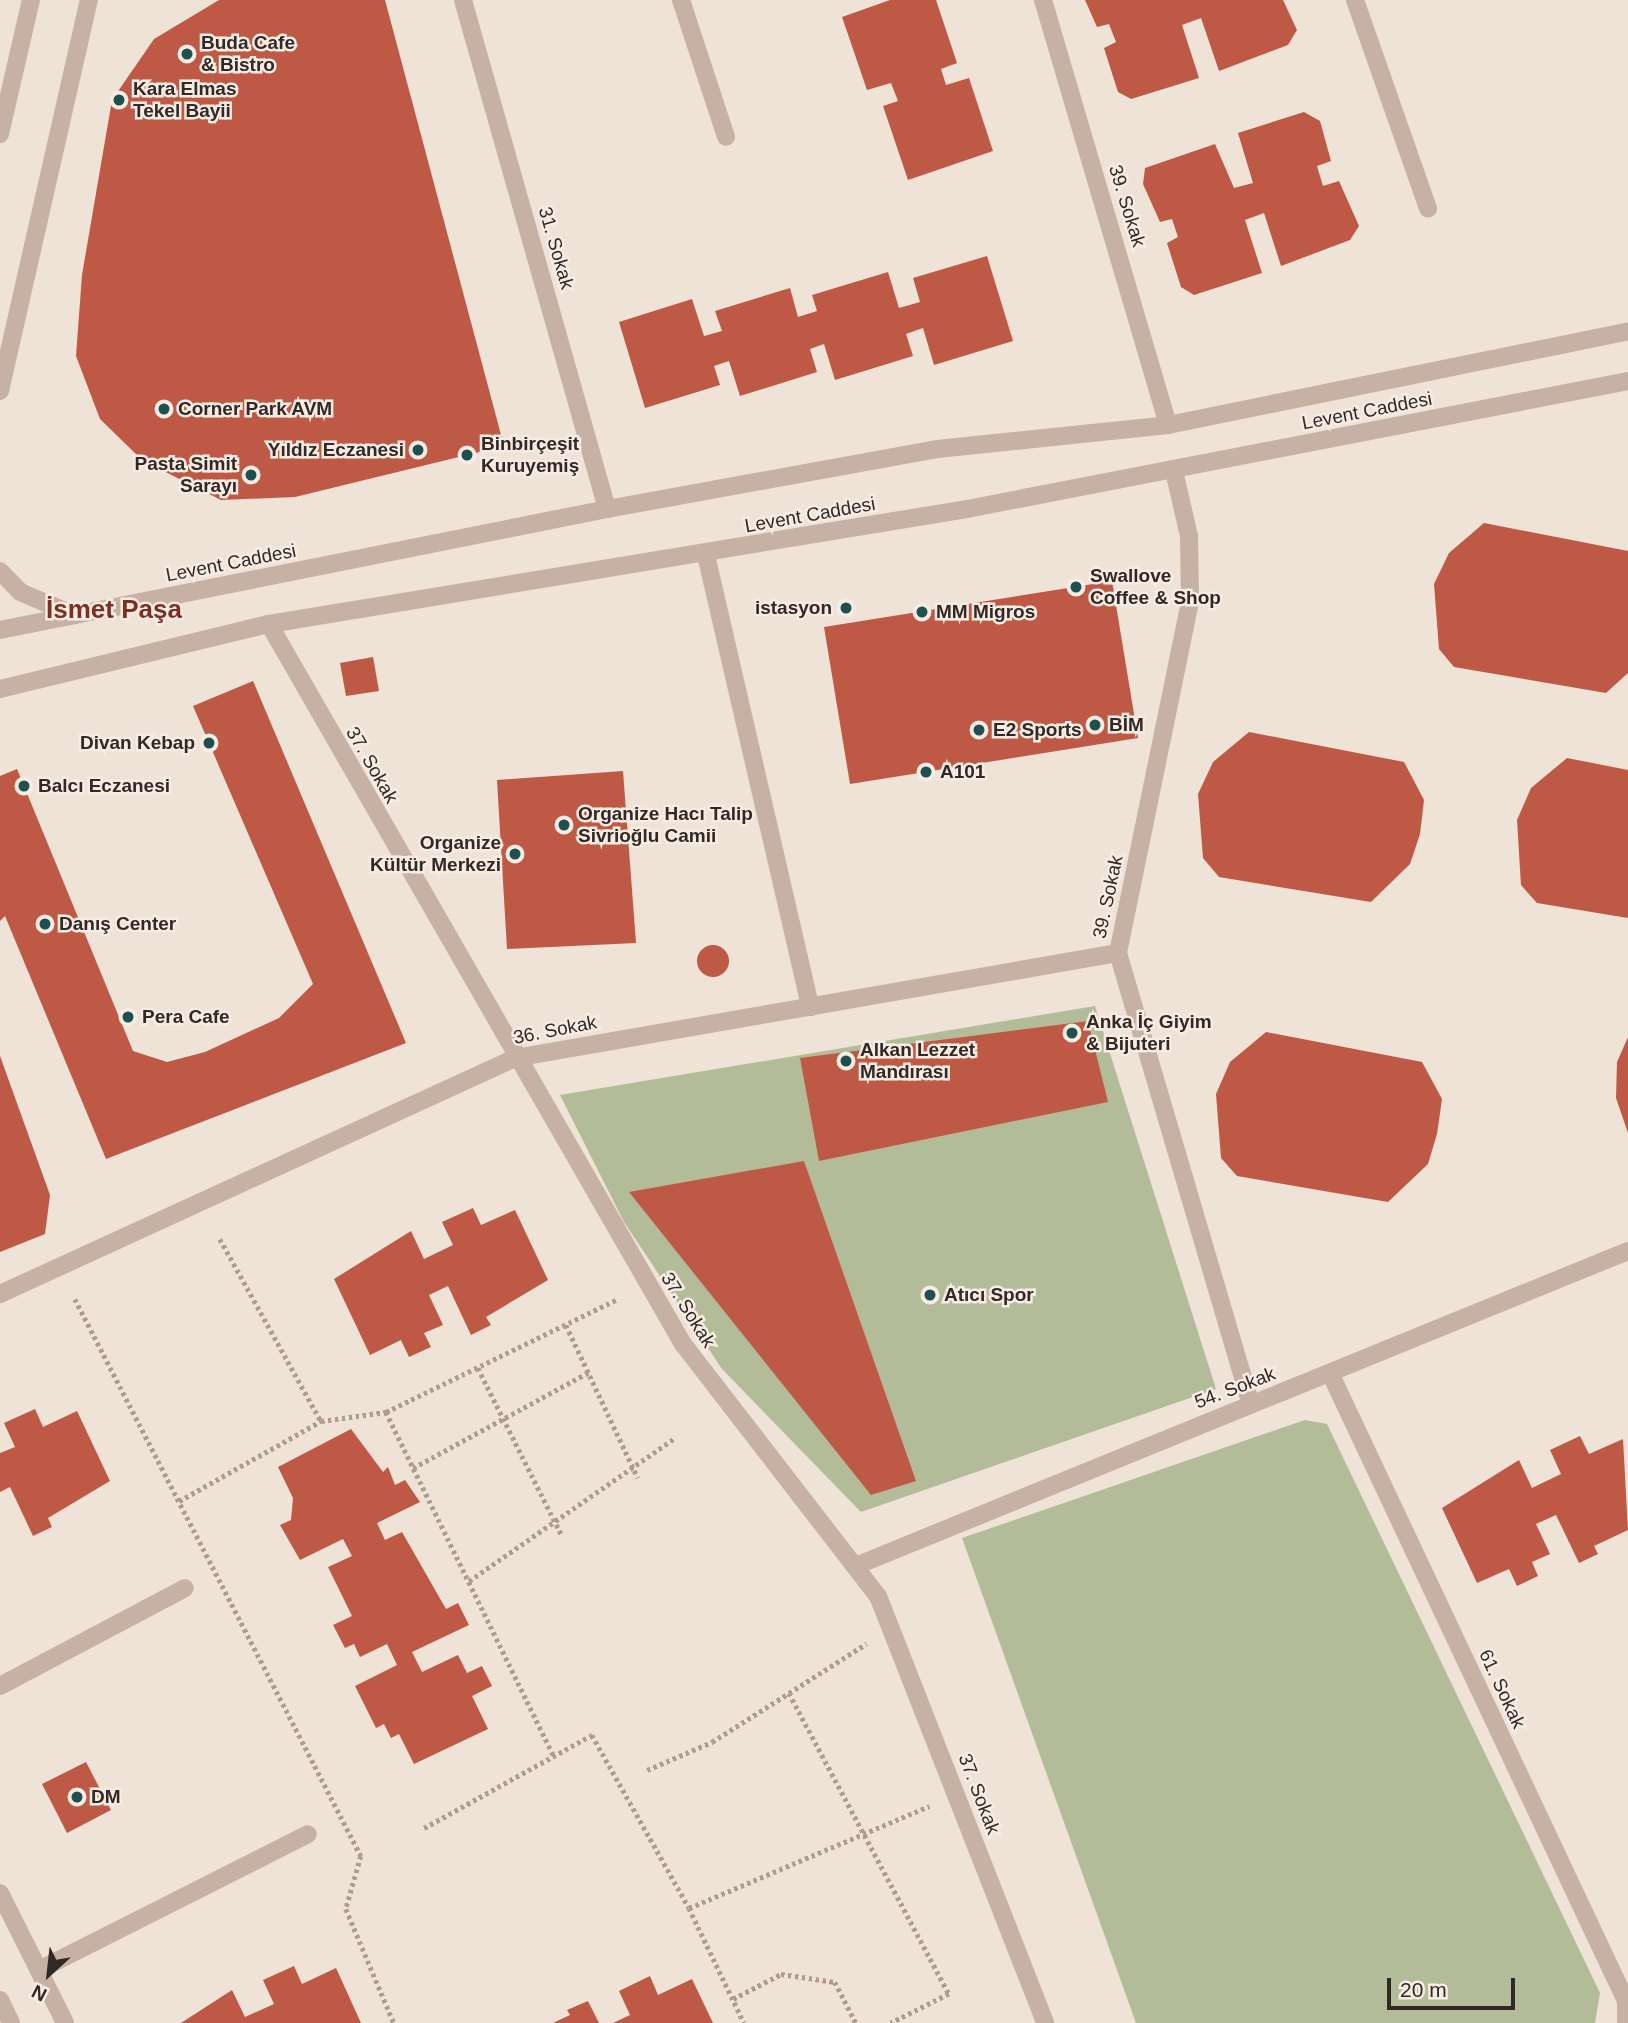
<!DOCTYPE html>
<meta charset="utf-8">
<style>
body{margin:0}
#map{position:relative;width:1628px;height:2023px;overflow:hidden;background:#efe2d7;font-family:Arial,sans-serif}
div>[style]{position:absolute}
.green>*{inset:0;background:#b3bc99}
.building>*{inset:0;background:#be5946}
.round{border-radius:50%}
.path>*{height:4.5px;margin-top:-2.25px;transform-origin:0;background:repeating-linear-gradient(90deg,#b19b8f 0 3.5px,transparent 0 7px)}
.minor>*{height:18px;margin:-9px;padding:0 9px;transform-origin:9px;border-radius:9px;background:#c6b1a4}
.dots>*{width:19px;height:19px;translate:-50% -50%;box-sizing:border-box;border:4px solid #f7ece3;border-radius:50%}
span{translate:-50% -50%;white-space:nowrap;text-align:center;line-height:1.15;-webkit-text-stroke:5px #f7ece3;paint-order:stroke}
.poi-label{font-size:19px;color:#322825;font-weight:700}
.left{translate:0 -50%;text-align:left}
.right{translate:-100% -50%;text-align:right}
.street-label{font-size:19px;color:#322825}
.district-label{font-size:26px;color:#7c3124;font-weight:700}
.north{position:absolute;left:14px;top:1939px;width:70px;height:70px;-webkit-text-stroke:5px #f7ece3;paint-order:stroke;rotate:207deg;font-size:19px;font-weight:700;line-height:28px;text-align:center;color:#322825}
.north::after{content:'';display:block;margin:auto;width:24px;height:32px;background:#322825;clip-path:polygon(50% 0,100% 100%,50% 72%,0 100%)}
.scale{position:absolute;left:1387px;top:1978px;width:128px;height:32px;box-sizing:border-box;border:4px solid #322825;border-top:0;padding-left:9px;font-size:21px;line-height:24px;white-space:nowrap;color:#322825;-webkit-text-stroke:5px #f7ece3;paint-order:stroke}
</style>
<div id="map">
<div class="green">
<i style="clip-path:polygon(1095px 1006px,1216px 1389px,861px 1512px,722px 1369px,624px 1222px,560px 1095px)"></i>
<i style="clip-path:polygon(1305px 1420px,1327px 1424px,1600px 1993px,1595px 2023px,1136px 2023px,962px 1538px)"></i>
</div>
<div class="building">
<i style="clip-path:polygon(219px 0,385px 0,504px 446px,295px 497px,221px 500px,142px 460px,100px 419px,76px 356px,82px 275px,112px 100px,154px 39px)"></i>
<i style="clip-path:polygon(890px 0,936px 0,957px 63px,941px 69px,946px 85px,969px 78px,993px 151px,908px 180px,883px 106px,898px 101px,891px 83px,867px 90px,842px 17px)"></i>
<i style="clip-path:polygon(1085px 0,1283px 0,1297px 30px,1288px 45px,1219px 71px,1201px 18px,1182px 25px,1199px 78px,1131px 99px,1118px 92px,1104px 48px,1116px 42px,1109px 24px,1097px 27px)"></i>
<i style="clip-path:polygon(1304px 112px,1320px 121px,1331px 161px,1317px 166px,1323px 186px,1339px 181px,1359px 226px,1350px 240px,1281px 266px,1264px 213px,1245px 220px,1262px 273px,1194px 295px,1181px 287px,1167px 243px,1178px 237px,1172px 219px,1160px 222px,1143px 184px,1145px 168px,1215px 144px,1234px 188px,1253px 183px,1238px 133px)"></i>
<i style="clip-path:polygon(987px 256px,1013px 341px,934px 365px,923px 328px,906px 334px,913px 356px,835px 380px,824px 344px,810px 349px,817px 372px,740px 396px,729px 361px,714px 366px,720px 385px,645px 408px,619px 322px,692px 299px,704px 336px,722px 331px,715px 311px,790px 288px,798px 317px,817px 311px,812px 295px,888px 272px,899px 308px,920px 302px,913px 278px)"></i>
<i style="clip-path:polygon(1484px 523px,1628px 551px,1628px 673px,1606px 693px,1454px 667px,1439px 649px,1434px 584px,1449px 553px)"></i>
<i style="clip-path:polygon(1112px 581px,1138px 738px,850px 784px,824px 627px)"></i>
<i style="clip-path:polygon(373px 657px,379px 691px,346px 696px,340px 663px)"></i>
<i style="clip-path:polygon(253px 681px,406px 1043px,106px 1159px,5px 916px,0 921px,0 776px,17px 769px,133px 1051px,167px 1062px,205px 1052px,279px 1018px,313px 984px,193px 706px)"></i>
<i style="clip-path:polygon(1249px 732px,1404px 762px,1424px 800px,1420px 834px,1410px 864px,1371px 902px,1219px 877px,1203px 858px,1198px 794px,1213px 762px)"></i>
<i style="clip-path:polygon(1567px 758px,1628px 770px,1628px 918px,1537px 903px,1521px 885px,1517px 820px,1531px 788px)"></i>
<i style="clip-path:polygon(623px 771px,636px 943px,507px 949px,497px 780px)"></i>
<i class="round" style="left:697px;top:945px;width:32px;height:32px"></i>
<i style="clip-path:polygon(1088px 1021px,1108px 1102px,819px 1161px,800px 1058px)"></i>
<i style="clip-path:polygon(1266px 1032px,1422px 1062px,1442px 1099px,1437px 1134px,1428px 1164px,1388px 1202px,1237px 1176px,1221px 1158px,1216px 1094px,1230px 1062px)"></i>
<i style="clip-path:polygon(1628px 1037px,1628px 1133px,1616px 1098px,1617px 1062px)"></i>
<i style="clip-path:polygon(0 1056px,50px 1195px,45px 1234px,0 1252px)"></i>
<i style="clip-path:polygon(804px 1161px,916px 1481px,871px 1495px,629px 1192px)"></i>
<i style="clip-path:polygon(473px 1208px,481px 1225px,515px 1210px,548px 1280px,486px 1317px,491px 1325px,471px 1335px,448px 1286px,429px 1295px,443px 1325px,424px 1333px,431px 1347px,409px 1357px,401px 1340px,370px 1355px,334px 1279px,411px 1231px,424px 1259px,453px 1245px,442px 1222px)"></i>
<i style="clip-path:polygon(35px 1409px,43px 1427px,77px 1411px,110px 1481px,48px 1518px,52px 1527px,33px 1536px,10px 1487px,0 1492px,0 1453px,15px 1447px,4px 1423px)"></i>
<i style="clip-path:polygon(351px 1429px,383px 1472px,388px 1467px,395px 1485px,405px 1480px,420px 1502px,377px 1523px,385px 1540px,402px 1532px,446px 1609px,458px 1603px,469px 1625px,412px 1652px,422px 1672px,458px 1655px,467px 1673px,482px 1666px,492px 1686px,472px 1696px,488px 1729px,414px 1764px,399px 1734px,391px 1738px,384px 1724px,376px 1728px,355px 1686px,397px 1665px,387px 1644px,360px 1657px,354px 1644px,345px 1648px,333px 1625px,352px 1616px,328px 1567px,352px 1556px,343px 1539px,300px 1560px,280px 1525px,291px 1520px,293px 1498px,278px 1467px)"></i>
<i style="clip-path:polygon(1580px 1436px,1589px 1454px,1623px 1439px,1628px 1530px,1594px 1546px,1598px 1554px,1579px 1563px,1556px 1515px,1536px 1524px,1550px 1554px,1532px 1562px,1538px 1576px,1517px 1586px,1509px 1569px,1477px 1583px,1442px 1508px,1519px 1460px,1532px 1488px,1561px 1474px,1550px 1450px)"></i>
<i style="clip-path:polygon(86px 1762px,111px 1810px,67px 1833px,42px 1784px)"></i>
<i style="clip-path:polygon(294px 1966px,302px 1984px,336px 1968px,361px 2023px,181px 2023px,232px 1990px,245px 2017px,274px 2004px,263px 1980px)"></i>
<i style="clip-path:polygon(650px 1976px,658px 1995px,692px 1979px,713px 2023px,613px 2023px,630px 2015px,619px 1991px)"></i>
<i style="clip-path:polygon(588px 2001px,599px 2023px,553px 2023px,570px 2015px,567px 2010px)"></i>
</div>
<div class="path">
<i style="left:220px;top:1239px;width:208px;rotate:61deg"></i>
<i style="left:75px;top:1299px;width:626px;rotate:62.82deg"></i>
<i style="left:361px;top:1856px;width:55px;rotate:105.8deg"></i>
<i style="left:346px;top:1909px;width:124px;rotate:67.2deg"></i>
<i style="left:566px;top:1325px;width:169px;rotate:64.8deg"></i>
<i style="left:478px;top:1368px;width:188px;rotate:63.4deg"></i>
<i style="left:386px;top:1412px;width:384px;rotate:64deg"></i>
<i style="left:413px;top:1468px;width:200px;rotate:-28.6deg"></i>
<i style="left:179px;top:1501px;width:163px;rotate:-29.4deg"></i>
<i style="left:321px;top:1421px;width:66px;rotate:-7.9deg"></i>
<i style="left:386px;top:1412px;width:256px;rotate:-26deg"></i>
<i style="left:469px;top:1581px;width:251px;rotate:-34.8deg"></i>
<i style="left:789px;top:1693px;width:341px;rotate:62deg"></i>
<i style="left:949px;top:1994px;width:65px;rotate:153.4deg"></i>
<i style="left:647px;top:1770px;width:71px;rotate:-23.3deg"></i>
<i style="left:712px;top:1742px;width:183px;rotate:-32.5deg"></i>
<i style="left:424px;top:1828px;width:192px;rotate:-29deg"></i>
<i style="left:592px;top:1735px;width:198px;rotate:60.7deg"></i>
<i style="left:689px;top:1908px;width:127px;rotate:64.4deg"></i>
<i style="left:689px;top:1908px;width:261px;rotate:-23deg"></i>
<i style="left:733px;top:1999px;width:54px;rotate:-27.5deg"></i>
<i style="left:781px;top:1974px;width:55px;rotate:8.4deg"></i>
<i style="left:835px;top:1982px;width:46px;rotate:62.9deg"></i>
</div>
<div class="minor">
<i style="left:463px;top:0;width:529px;rotate:74.2deg"></i>
<i style="left:681px;top:0;width:144px;rotate:71.8deg"></i>
<i style="left:1043px;top:0;width:443px;rotate:73.6deg"></i>
<i style="left:1355px;top:0;width:221px;rotate:70.7deg"></i>
<i style="left:0;top:134px;width:138px;rotate:-77deg"></i>
<i style="left:0;top:391px;width:401px;rotate:-77.2deg"></i>
<i style="left:1174px;top:471px;width:67px;rotate:77deg"></i>
<i style="left:1189px;top:536px;width:66px;rotate:89.1deg"></i>
<i style="left:1190px;top:602px;width:358px;rotate:101.6deg"></i>
<i style="left:1118px;top:953px;width:470px;rotate:73.6deg"></i>
<i style="left:706px;top:555px;width:464px;rotate:77deg"></i>
<i style="left:0;top:571px;width:29px;rotate:46deg"></i>
<i style="left:20px;top:592px;width:59px;rotate:23.1deg"></i>
<i style="left:269px;top:624px;width:831px;rotate:60.1deg"></i>
<i style="left:683px;top:1344px;width:319px;rotate:52.3deg"></i>
<i style="left:878px;top:1596px;width:458px;rotate:68.6deg"></i>
<i style="left:0;top:630px;width:619px;rotate:-11.27deg"></i>
<i style="left:607px;top:509px;width:335px;rotate:-10.3deg"></i>
<i style="left:937px;top:449px;width:232px;rotate:-5.9deg"></i>
<i style="left:1168px;top:425px;width:470px;rotate:-11.5deg"></i>
<i style="left:0;top:689px;width:277px;rotate:-13.6deg"></i>
<i style="left:269px;top:624px;width:707px;rotate:-9.36deg"></i>
<i style="left:967px;top:509px;width:673px;rotate:-10.96deg"></i>
<i style="left:0;top:1294px;width:566px;rotate:-24.62deg"></i>
<i style="left:515px;top:1058px;width:612px;rotate:-9.88deg"></i>
<i style="left:1331px;top:1375px;width:692px;rotate:64.77deg"></i>
<i style="left:1626px;top:2001px;width:22px;rotate:90deg"></i>
<i style="left:858px;top:1565px;width:832px;rotate:-22.19deg"></i>
<i style="left:0;top:1686px;width:209px;rotate:-27.9deg"></i>
<i style="left:0;top:1893px;width:145px;rotate:63.4deg"></i>
<i style="left:39px;top:1970px;width:301px;rotate:-26.8deg"></i>
<i style="left:0;top:2000px;width:25px;rotate:64deg"></i>
</div>
<div class="dots">
<i style="left:187px;top:54px;background:#1e504f"></i>
<i style="left:119px;top:100px;background:#1e504f"></i>
<i style="left:164px;top:409px;background:#1e504f"></i>
<i style="left:418px;top:450px;background:#1e504f"></i>
<i style="left:467px;top:455px;background:#1e504f"></i>
<i style="left:251px;top:475px;background:#1e504f"></i>
<i style="left:1076px;top:587px;background:#1e504f"></i>
<i style="left:846px;top:608px;background:#1e504f"></i>
<i style="left:922px;top:612px;background:#1e504f"></i>
<i style="left:1095px;top:725px;background:#1e504f"></i>
<i style="left:979px;top:730px;background:#1e504f"></i>
<i style="left:209px;top:743px;background:#1e504f"></i>
<i style="left:926px;top:772px;background:#1e504f"></i>
<i style="left:24px;top:786px;background:#1e504f"></i>
<i style="left:564px;top:825px;background:#1e504f"></i>
<i style="left:515px;top:854px;background:#1e504f"></i>
<i style="left:45px;top:924px;background:#1e504f"></i>
<i style="left:128px;top:1017px;background:#1e504f"></i>
<i style="left:1072px;top:1033px;background:#1e504f"></i>
<i style="left:846px;top:1061px;background:#1e504f"></i>
<i style="left:930px;top:1295px;background:#1e504f"></i>
<i style="left:77px;top:1797px;background:#1e504f"></i>
</div>
<div class="poi-label">
<span class="left" style="left:201px;top:54px">Buda Cafe<br>&amp; Bistro</span>
<span class="left" style="left:133px;top:100px">Kara Elmas<br>Tekel Bayii</span>
<span class="left" style="left:178px;top:409px">Corner Park AVM</span>
<span class="left" style="left:481px;top:455px">Binbirçeşit<br>Kuruyemiş</span>
<span class="right" style="left:404px;top:450px">Yıldız Eczanesi</span>
<span class="right" style="left:237px;top:475px">Pasta Simit<br>Sarayı</span>
<span class="left" style="left:1090px;top:587px">Swallove<br>Coffee &amp; Shop</span>
<span class="right" style="left:832px;top:608px">istasyon</span>
<span class="left" style="left:936px;top:612px">MM Migros</span>
<span class="left" style="left:1109px;top:725px">BİM</span>
<span class="left" style="left:993px;top:730px">E2 Sports</span>
<span class="right" style="left:195px;top:743px">Divan Kebap</span>
<span class="left" style="left:940px;top:772px">A101</span>
<span class="left" style="left:38px;top:786px">Balcı Eczanesi</span>
<span class="left" style="left:578px;top:825px">Organize Hacı Talip<br>Sivrioğlu Camii</span>
<span class="right" style="left:501px;top:854px">Organize<br>Kültür Merkezi</span>
<span class="left" style="left:59px;top:924px">Danış Center</span>
<span class="left" style="left:142px;top:1017px">Pera Cafe</span>
<span class="left" style="left:1086px;top:1033px">Anka İç Giyim<br>&amp; Bijuteri</span>
<span class="left" style="left:860px;top:1061px">Alkan Lezzet<br>Mandırası</span>
<span class="left" style="left:944px;top:1295px">Atıcı Spor</span>
<span class="left" style="left:91px;top:1797px">DM</span>
</div>
<div class="street-label">
<span style="left:1127px;top:206px;rotate:73deg">39. Sokak</span>
<span style="left:556px;top:248px;rotate:74deg">31. Sokak</span>
<span style="left:1367px;top:411px;rotate:-11deg">Levent Caddesi</span>
<span style="left:810px;top:515px;rotate:-10deg">Levent Caddesi</span>
<span style="left:231px;top:563px;rotate:-11deg">Levent Caddesi</span>
<span style="left:372px;top:765px;rotate:60deg">37. Sokak</span>
<span style="left:1108px;top:897px;rotate:-78deg">39. Sokak</span>
<span style="left:555px;top:1030px;rotate:-11deg">36. Sokak</span>
<span style="left:688px;top:1310px;rotate:58deg">37. Sokak</span>
<span style="left:1235px;top:1388px;rotate:-21deg">54. Sokak</span>
<span style="left:1502px;top:1689px;rotate:65deg">61. Sokak</span>
<span style="left:979px;top:1794px;rotate:69deg">37. Sokak</span>
</div>
<div class="district-label">
<span style="left:114px;top:610px">İsmet Paşa</span>
</div>
<div class="north">N</div>
<div class="scale">20 m</div>
</div>
